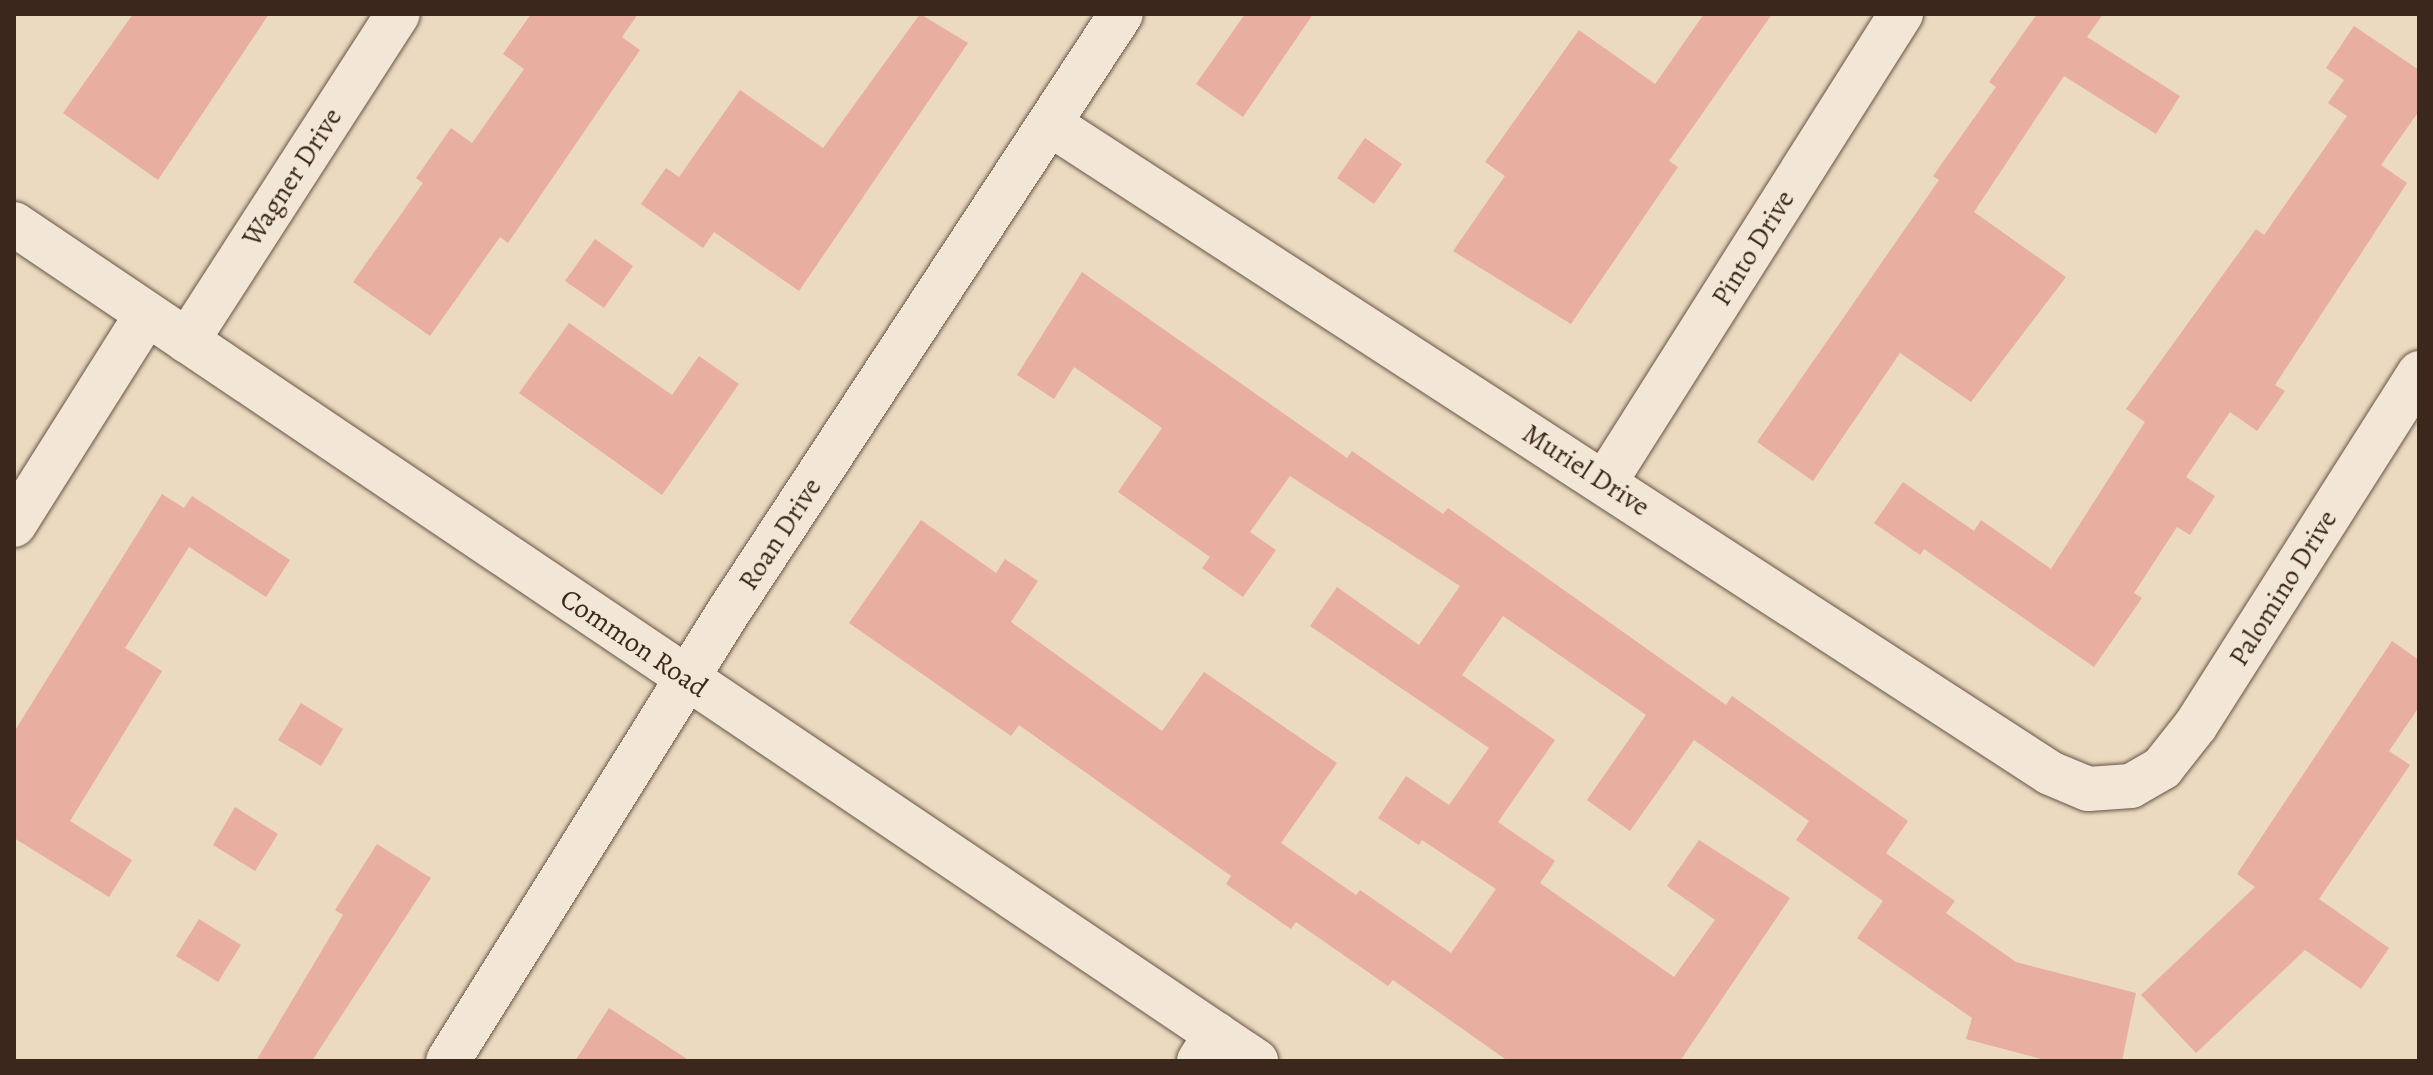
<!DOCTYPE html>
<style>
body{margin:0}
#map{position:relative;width:2433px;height:1075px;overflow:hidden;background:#ebdac0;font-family:Alegreya,serif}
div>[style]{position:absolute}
.building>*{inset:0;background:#e8aea0}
.roads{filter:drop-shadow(0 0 2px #685445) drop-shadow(0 0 2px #685445)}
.street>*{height:44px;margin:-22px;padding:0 22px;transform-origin:22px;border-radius:22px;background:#f2e7d6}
.secondary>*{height:44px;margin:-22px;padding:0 22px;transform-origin:22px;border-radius:22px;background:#f2e7d6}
span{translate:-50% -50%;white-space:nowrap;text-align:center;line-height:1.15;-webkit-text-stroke:8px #f2e7d6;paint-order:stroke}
.street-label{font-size:28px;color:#3c271c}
.frame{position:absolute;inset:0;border:16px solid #3c271c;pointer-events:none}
</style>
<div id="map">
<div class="building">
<i style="clip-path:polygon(133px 14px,269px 14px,158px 180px,63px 113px)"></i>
<i style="clip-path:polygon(531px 14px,638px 14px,622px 37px,640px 50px,508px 243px,500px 237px,430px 336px,353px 282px,423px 183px,416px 178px,451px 128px,472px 143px,524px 69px,503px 54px)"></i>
<i style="clip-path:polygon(920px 14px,968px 43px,799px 291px,714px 232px,703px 248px,641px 204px,666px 168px,679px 177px,740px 90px,823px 148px)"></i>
<i style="clip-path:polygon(1245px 14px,1313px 14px,1243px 117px,1196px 84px)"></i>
<i style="clip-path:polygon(1704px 14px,1772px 14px,1669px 161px,1678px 167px,1571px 324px,1453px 251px,1505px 176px,1485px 162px,1579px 30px,1655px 84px)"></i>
<i style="clip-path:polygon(2037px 14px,2103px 14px,2087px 37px,2180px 96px,2156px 134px,2064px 76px,1974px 212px,2066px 277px,1971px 402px,1900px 353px,1813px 481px,1757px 442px,1939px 180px,1933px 176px,1996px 87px,1989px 82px)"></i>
<i style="clip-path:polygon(2354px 26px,2419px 70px,2419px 111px,2381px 165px,2407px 183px,2275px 385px,2285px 391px,2257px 431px,2230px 412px,2186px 477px,2215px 496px,2190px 535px,2177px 527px,2134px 593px,2142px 598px,2094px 667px,1924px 549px,1920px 555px,1874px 523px,1903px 482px,1974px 531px,1981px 520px,2051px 569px,2145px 422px,2126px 409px,2256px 229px,2264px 235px,2347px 116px,2328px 103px,2344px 80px,2326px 68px)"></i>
<i style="clip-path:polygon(1365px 138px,1402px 164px,1374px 204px,1337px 178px)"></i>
<i style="clip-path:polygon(595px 239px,633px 266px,604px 308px,565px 281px)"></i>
<i style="clip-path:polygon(1082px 272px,1347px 458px,1352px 451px,1443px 514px,1448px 508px,1726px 705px,1732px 696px,1908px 821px,1886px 853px,1955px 901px,1946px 913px,2016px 962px,2136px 993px,2122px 1061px,2049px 1061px,1966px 1039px,1972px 1018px,1857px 938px,1883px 901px,1796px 840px,1809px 821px,1694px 740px,1630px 831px,1587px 800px,1646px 715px,1503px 616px,1462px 675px,1555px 740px,1498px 822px,1555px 861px,1540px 883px,1674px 977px,1715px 920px,1667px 886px,1699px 840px,1790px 898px,1680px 1061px,1508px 1061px,1393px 980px,1388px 986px,1296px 922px,1291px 929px,1226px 884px,1231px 876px,1019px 725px,1011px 736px,849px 623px,921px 520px,996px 573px,1005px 559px,1038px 581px,1011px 622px,1162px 731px,1204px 672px,1337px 763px,1281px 843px,1356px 895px,1360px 890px,1451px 953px,1496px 889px,1422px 840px,1419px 845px,1378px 818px,1406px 776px,1449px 805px,1489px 748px,1310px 626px,1337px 587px,1419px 645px,1460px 586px,1290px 476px,1250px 532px,1276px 550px,1243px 597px,1202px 568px,1210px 557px,1118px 492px,1162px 428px,1074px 367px,1054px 399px,1017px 375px)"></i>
<i style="clip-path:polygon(569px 323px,672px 395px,699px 356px,739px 384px,662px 495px,519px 393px)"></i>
<i style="clip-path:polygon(162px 494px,184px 508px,192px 496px,290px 560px,266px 597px,189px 547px,125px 648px,162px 671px,70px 821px,132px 860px,109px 897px,14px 838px,14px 732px)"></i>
<i style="clip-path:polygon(2392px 641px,2419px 660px,2419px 707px,2389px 751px,2410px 765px,2319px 899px,2389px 948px,2361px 989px,2305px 950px,2196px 1053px,2141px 995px,2255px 887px,2237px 874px)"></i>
<i style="clip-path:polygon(301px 703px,343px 729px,321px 766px,278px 740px)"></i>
<i style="clip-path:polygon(235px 807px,278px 834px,255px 871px,213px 845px)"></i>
<i style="clip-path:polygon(377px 844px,431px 878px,312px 1061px,256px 1061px,343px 915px,335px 910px)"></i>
<i style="clip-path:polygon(199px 919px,241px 945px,218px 982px,176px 956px)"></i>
<i style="clip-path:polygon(609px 1008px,690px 1061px,575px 1061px)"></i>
</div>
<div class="roads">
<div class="street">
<i style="left:1050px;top:124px;width:1192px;rotate:32.98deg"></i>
<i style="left:2050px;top:773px;width:41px;rotate:22.8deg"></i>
<i style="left:2088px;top:789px;width:43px;rotate:-4deg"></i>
<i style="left:2131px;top:786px;width:36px;rotate:-30deg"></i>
<i style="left:2162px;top:768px;width:55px;rotate:-51.7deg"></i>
<i style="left:2196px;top:725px;width:417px;rotate:-57.6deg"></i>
<i style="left:187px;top:341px;width:389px;rotate:-57.2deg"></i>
<i style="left:1605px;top:482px;width:554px;rotate:-57.69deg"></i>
<i style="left:14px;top:525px;width:249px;rotate:-57.8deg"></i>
<i style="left:448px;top:1061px;width:531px;rotate:-58.02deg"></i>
<i style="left:729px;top:611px;width:714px;rotate:-56.71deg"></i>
<i style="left:1199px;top:1061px;width:32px;rotate:-58deg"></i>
</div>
<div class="secondary">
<i style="left:14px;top:224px;width:1498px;rotate:33.98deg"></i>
</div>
</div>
<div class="street-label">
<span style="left:292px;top:177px;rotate:-57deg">Wagner Drive</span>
<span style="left:1753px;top:248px;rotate:-58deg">Pinto Drive</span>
<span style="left:1586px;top:470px;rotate:33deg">Muriel Drive</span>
<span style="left:780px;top:534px;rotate:-57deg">Roan Drive</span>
<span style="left:2283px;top:588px;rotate:-58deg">Palomino Drive</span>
<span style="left:634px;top:643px;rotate:34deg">Common Road</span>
</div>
<div class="frame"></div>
</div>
